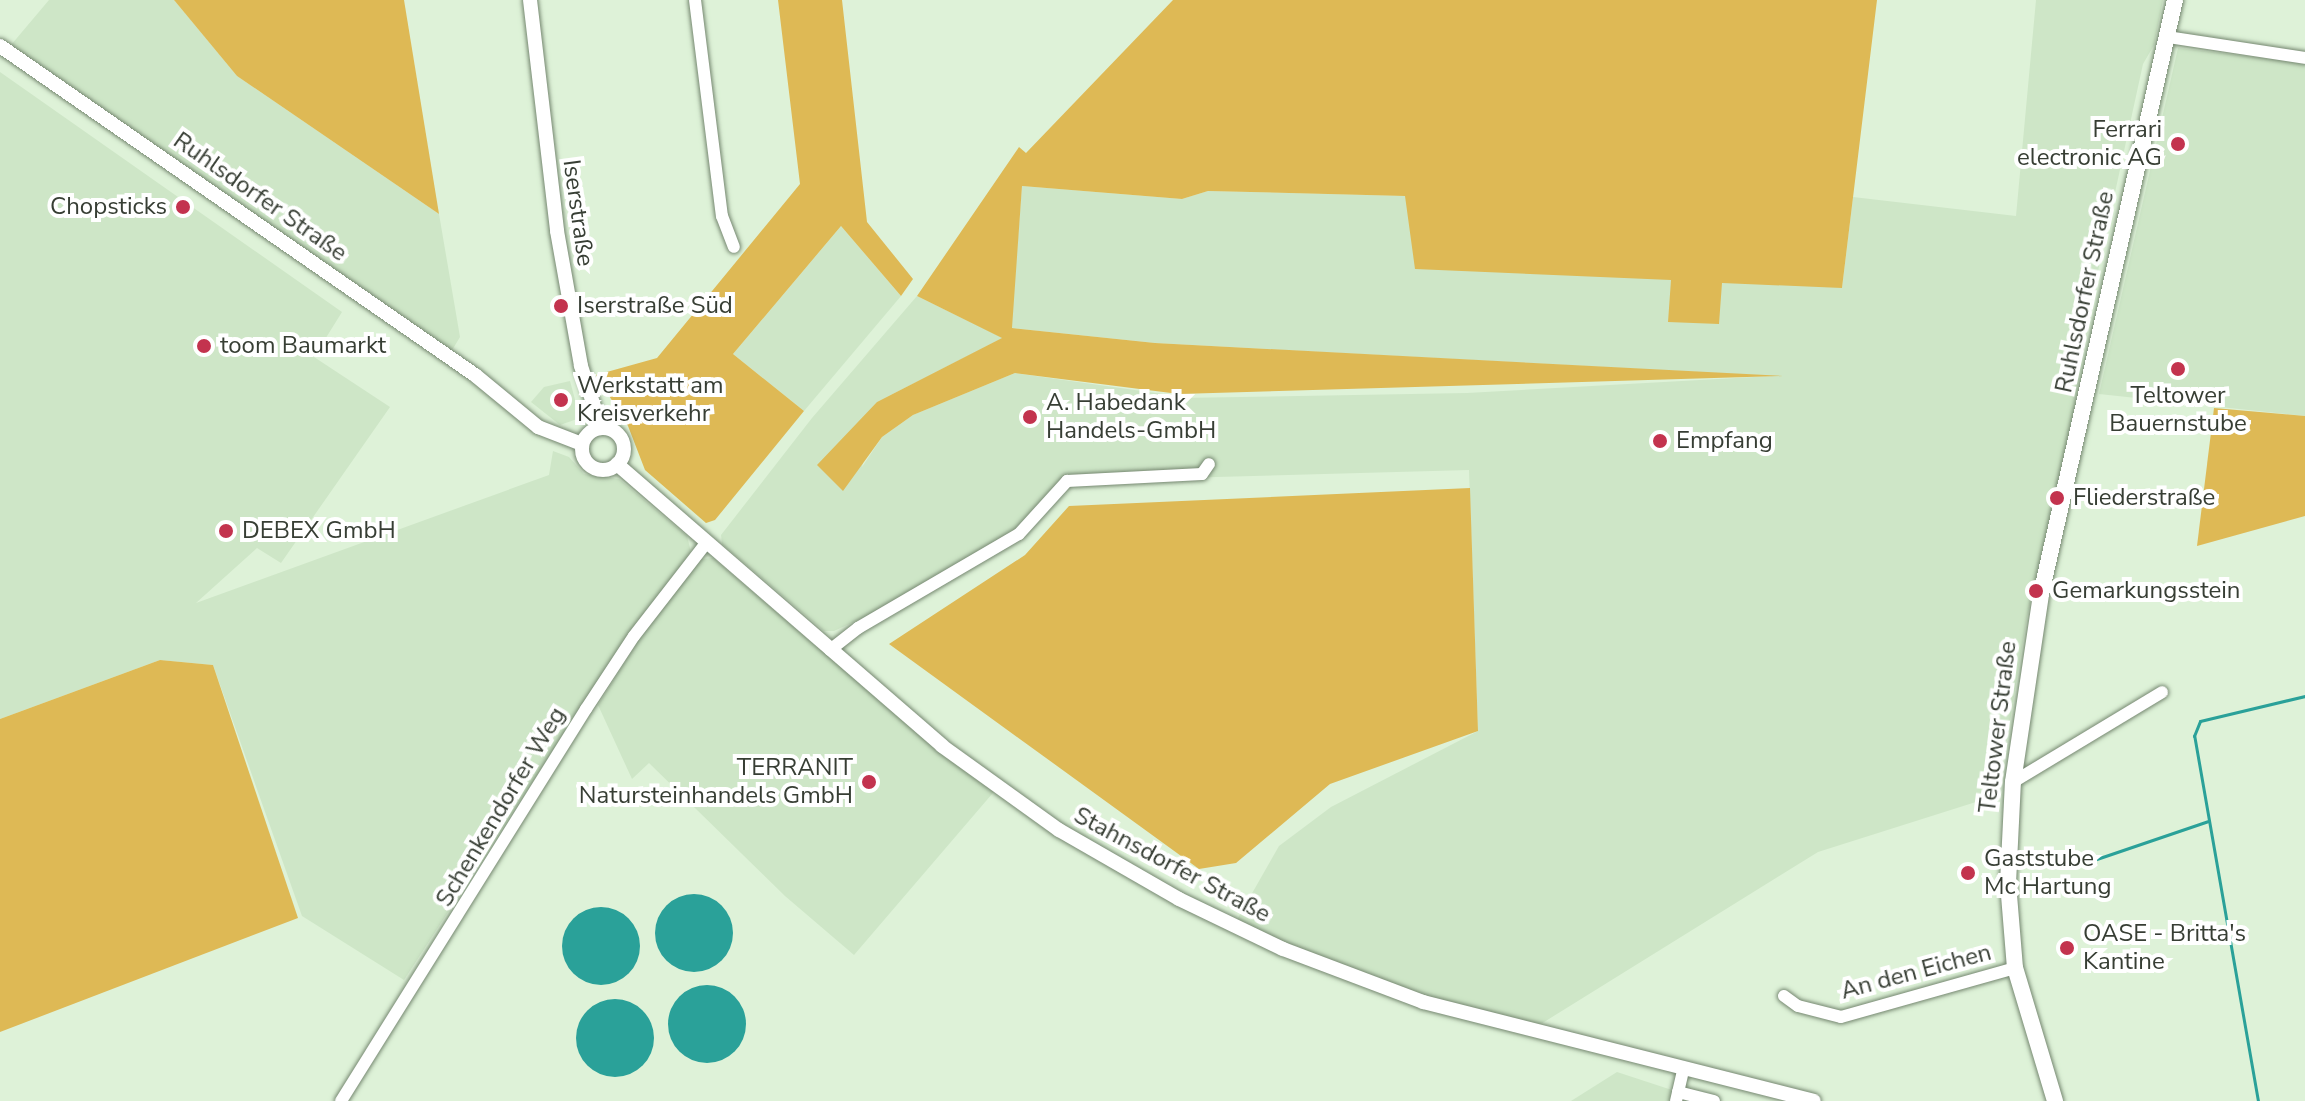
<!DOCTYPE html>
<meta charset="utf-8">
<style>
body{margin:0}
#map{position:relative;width:2305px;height:1101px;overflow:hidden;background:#def2d8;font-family:"Nunito Sans",sans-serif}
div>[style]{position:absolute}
.built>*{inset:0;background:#cee6c7}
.green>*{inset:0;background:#deb955}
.water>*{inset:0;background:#2aa199}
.round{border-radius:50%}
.stream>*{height:3px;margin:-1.5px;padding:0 1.5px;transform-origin:1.5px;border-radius:1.5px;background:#2aa199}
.roads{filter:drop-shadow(0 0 2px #758770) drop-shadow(0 0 2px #758770)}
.minor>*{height:12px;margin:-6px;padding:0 6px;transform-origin:6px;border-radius:6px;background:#fff}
.tertiary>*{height:14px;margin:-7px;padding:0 7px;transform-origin:7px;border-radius:7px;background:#fff}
.tertiary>.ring{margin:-7px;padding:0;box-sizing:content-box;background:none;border:14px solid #fff;border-radius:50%}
.secondary>*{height:16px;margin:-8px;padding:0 8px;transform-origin:8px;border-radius:8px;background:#fff}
.dots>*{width:22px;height:22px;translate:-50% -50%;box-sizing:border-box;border:4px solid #fff;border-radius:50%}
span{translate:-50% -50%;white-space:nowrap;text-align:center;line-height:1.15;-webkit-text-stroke:8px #fff;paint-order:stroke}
.poi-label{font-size:24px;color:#373e34}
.right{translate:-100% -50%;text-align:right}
.left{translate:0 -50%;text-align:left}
.street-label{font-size:24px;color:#373e34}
</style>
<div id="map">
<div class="built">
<i style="clip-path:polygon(49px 0,174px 0,237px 76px,439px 214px,460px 337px,451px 352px,11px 45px)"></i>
<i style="clip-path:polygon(2036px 0,2163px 0,2154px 45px,2143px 64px,2099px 266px,2072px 420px,2027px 617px,1998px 795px,1818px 852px,1536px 1027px,1405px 990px,1234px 925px,1279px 846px,1331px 807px,1478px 731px,1469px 470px,1067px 481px,1019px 534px,925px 589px,834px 631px,824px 631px,722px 544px,721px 535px,812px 418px,917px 296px,1003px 338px,877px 402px,862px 467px,882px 437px,913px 415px,1015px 373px,1177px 396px,1181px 404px,1179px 398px,1467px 393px,1772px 376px,1155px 343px,1011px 328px,1022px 186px,1182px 199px,1208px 191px,1406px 196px,1842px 288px,1853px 197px,2016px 216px)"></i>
<i style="clip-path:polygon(2178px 48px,2305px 63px,2305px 416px,2099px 394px)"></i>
<i style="clip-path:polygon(0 72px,342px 312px,314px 357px,390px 407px,281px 563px,257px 548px,196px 603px,549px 475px,553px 451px,569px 457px,584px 474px,619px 479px,687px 536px,691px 552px,629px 633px,404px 980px,302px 916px,213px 665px,160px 660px,0 719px)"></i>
<i style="clip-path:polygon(841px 226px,901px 296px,804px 411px,733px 354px)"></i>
<i style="clip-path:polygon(570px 381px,580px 418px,560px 425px,531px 402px,544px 387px)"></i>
<i style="clip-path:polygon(713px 558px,817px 647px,998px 787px,854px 955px,785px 896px,649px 763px,632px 779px,598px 705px,640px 638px,701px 559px)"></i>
<i style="clip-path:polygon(1617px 1072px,1678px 1092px,1676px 1101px,1571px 1101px)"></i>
</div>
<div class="green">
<i style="clip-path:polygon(174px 0,404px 0,439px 214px,237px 76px)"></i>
<i style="clip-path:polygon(778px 0,842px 0,867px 222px,913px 279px,901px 296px,841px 226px,782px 296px,733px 354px,804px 411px,715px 520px,706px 523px,645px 470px,628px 426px,596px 375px,657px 358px,800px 184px)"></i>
<i style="clip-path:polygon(1173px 0,1877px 0,1842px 288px,1722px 283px,1719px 324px,1668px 322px,1671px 280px,1415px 269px,1405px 196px,1208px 191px,1182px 199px,1022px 186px,1012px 328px,1155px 343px,1783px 376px,1179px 394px,1015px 373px,913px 415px,882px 437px,843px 491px,817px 465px,877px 402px,1002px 338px,917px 296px,1019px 147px,1026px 153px)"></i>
<i style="clip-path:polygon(2214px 408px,2305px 416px,2305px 516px,2197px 546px)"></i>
<i style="clip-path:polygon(1470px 488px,1478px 731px,1330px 784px,1236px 863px,1199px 869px,889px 644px,1025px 555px,1069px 506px)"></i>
<i style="clip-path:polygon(160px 660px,213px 665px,298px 918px,0 1032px,0 719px)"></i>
</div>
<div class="water">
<i class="round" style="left:655px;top:894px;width:78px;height:78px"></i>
<i class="round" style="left:562px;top:907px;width:78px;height:78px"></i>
<i class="round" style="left:668px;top:985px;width:78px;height:78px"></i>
<i class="round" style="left:576px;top:999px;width:78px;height:78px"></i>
</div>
<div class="stream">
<i style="left:2076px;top:866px;width:139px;rotate:-18.8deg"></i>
<i style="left:2258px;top:1101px;width:371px;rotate:-99.9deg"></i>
<i style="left:2194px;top:736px;width:16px;rotate:-68deg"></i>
<i style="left:2200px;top:721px;width:108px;rotate:-13.4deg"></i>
</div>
<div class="roads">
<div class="minor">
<i style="left:695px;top:0;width:218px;rotate:82.9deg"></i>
<i style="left:722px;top:216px;width:33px;rotate:69deg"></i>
<i style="left:2168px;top:37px;width:139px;rotate:8.7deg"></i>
<i style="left:830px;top:650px;width:36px;rotate:-38deg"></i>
<i style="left:858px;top:628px;width:186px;rotate:-30.3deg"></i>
<i style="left:1019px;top:534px;width:72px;rotate:-47.8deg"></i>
<i style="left:1067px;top:481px;width:135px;rotate:-3deg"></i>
<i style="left:1202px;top:474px;width:12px;rotate:-55deg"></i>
<i style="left:2013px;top:782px;width:174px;rotate:-31.1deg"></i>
<i style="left:1784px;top:996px;width:17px;rotate:36deg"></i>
<i style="left:1798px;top:1006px;width:44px;rotate:14.3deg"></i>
<i style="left:1841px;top:1017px;width:181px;rotate:-15.7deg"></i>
<i style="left:1678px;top:1092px;width:37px;rotate:14deg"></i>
<i style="left:341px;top:1101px;width:462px;rotate:-58deg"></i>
<i style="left:586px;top:709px;width:87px;rotate:-56.7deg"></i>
<i style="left:634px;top:636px;width:119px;rotate:-52.2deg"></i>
<i style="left:1676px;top:1101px;width:31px;rotate:-77deg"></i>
</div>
<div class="tertiary">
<i style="left:530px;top:0;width:233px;rotate:83.3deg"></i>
<i style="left:557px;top:231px;width:137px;rotate:79.9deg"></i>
<i style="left:581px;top:366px;width:65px;rotate:72.1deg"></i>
<i style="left:0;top:46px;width:578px;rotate:34.71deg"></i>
<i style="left:475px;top:375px;width:82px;rotate:39.5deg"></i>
<i style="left:538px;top:427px;width:47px;rotate:21.1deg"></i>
<i class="ring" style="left:582px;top:428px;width:28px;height:28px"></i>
<i style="left:617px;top:464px;width:430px;rotate:40.9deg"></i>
<i style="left:942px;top:746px;width:144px;rotate:35.7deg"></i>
<i style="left:1059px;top:830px;width:138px;rotate:29.9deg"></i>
<i style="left:1179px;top:899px;width:115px;rotate:25.7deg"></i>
<i style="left:1283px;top:949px;width:150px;rotate:20.7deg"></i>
<i style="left:1423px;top:1002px;width:403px;rotate:14.2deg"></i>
</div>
<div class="secondary">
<i style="left:2055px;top:1101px;width:139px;rotate:-106.7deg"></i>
<i style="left:2015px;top:968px;width:85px;rotate:-94.7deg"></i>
<i style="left:2008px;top:883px;width:101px;rotate:-87.2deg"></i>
<i style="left:2013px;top:782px;width:190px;rotate:-81.5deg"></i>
<i style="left:2041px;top:594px;width:609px;rotate:-77.29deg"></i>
</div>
</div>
<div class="dots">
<i style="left:2178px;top:144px;background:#c3334e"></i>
<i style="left:183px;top:207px;background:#c3334e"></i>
<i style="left:561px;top:306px;background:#c3334e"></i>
<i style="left:204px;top:346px;background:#c3334e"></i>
<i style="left:2178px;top:369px;background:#c3334e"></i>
<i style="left:561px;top:400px;background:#c3334e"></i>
<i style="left:1030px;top:417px;background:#c3334e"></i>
<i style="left:1660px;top:441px;background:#c3334e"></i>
<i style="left:2057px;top:498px;background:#c3334e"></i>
<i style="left:226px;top:531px;background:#c3334e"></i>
<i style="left:2036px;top:591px;background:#c3334e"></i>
<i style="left:869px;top:782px;background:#c3334e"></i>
<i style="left:1968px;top:873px;background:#c3334e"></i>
<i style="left:2067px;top:948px;background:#c3334e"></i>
</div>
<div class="poi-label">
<span class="right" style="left:2162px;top:144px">Ferrari<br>electronic AG</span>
<span class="right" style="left:167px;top:207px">Chopsticks</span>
<span class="left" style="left:577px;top:306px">Iserstraße Süd</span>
<span class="left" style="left:220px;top:346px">toom Baumarkt</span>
<span class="left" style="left:577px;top:400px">Werkstatt am<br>Kreisverkehr</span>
<span style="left:2178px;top:410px">Teltower<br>Bauernstube</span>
<span class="left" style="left:1046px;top:417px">A. Habedank<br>Handels-GmbH</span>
<span class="left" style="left:1676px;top:441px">Empfang</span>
<span class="left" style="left:2073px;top:498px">Fliederstraße</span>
<span class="left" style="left:242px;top:531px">DEBEX GmbH</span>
<span class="left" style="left:2052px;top:591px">Gemarkungsstein</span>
<span class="right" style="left:853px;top:782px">TERRANIT<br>Natursteinhandels GmbH</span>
<span class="left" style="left:1984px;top:873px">Gaststube<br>Mc Hartung</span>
<span class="left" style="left:2083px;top:948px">OASE - Britta's<br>Kantine</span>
</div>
<div class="street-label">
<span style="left:260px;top:197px;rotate:35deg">Ruhlsdorfer Straße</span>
<span style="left:578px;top:213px;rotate:82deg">Iserstraße</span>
<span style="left:2085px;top:292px;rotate:-78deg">Ruhlsdorfer Straße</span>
<span style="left:1998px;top:727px;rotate:-83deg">Teltower Straße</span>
<span style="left:501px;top:807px;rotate:-59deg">Schenkendorfer Weg</span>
<span style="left:1172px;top:865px;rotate:28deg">Stahnsdorfer Straße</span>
<span style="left:1916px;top:972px;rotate:-15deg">An den Eichen</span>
</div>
</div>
